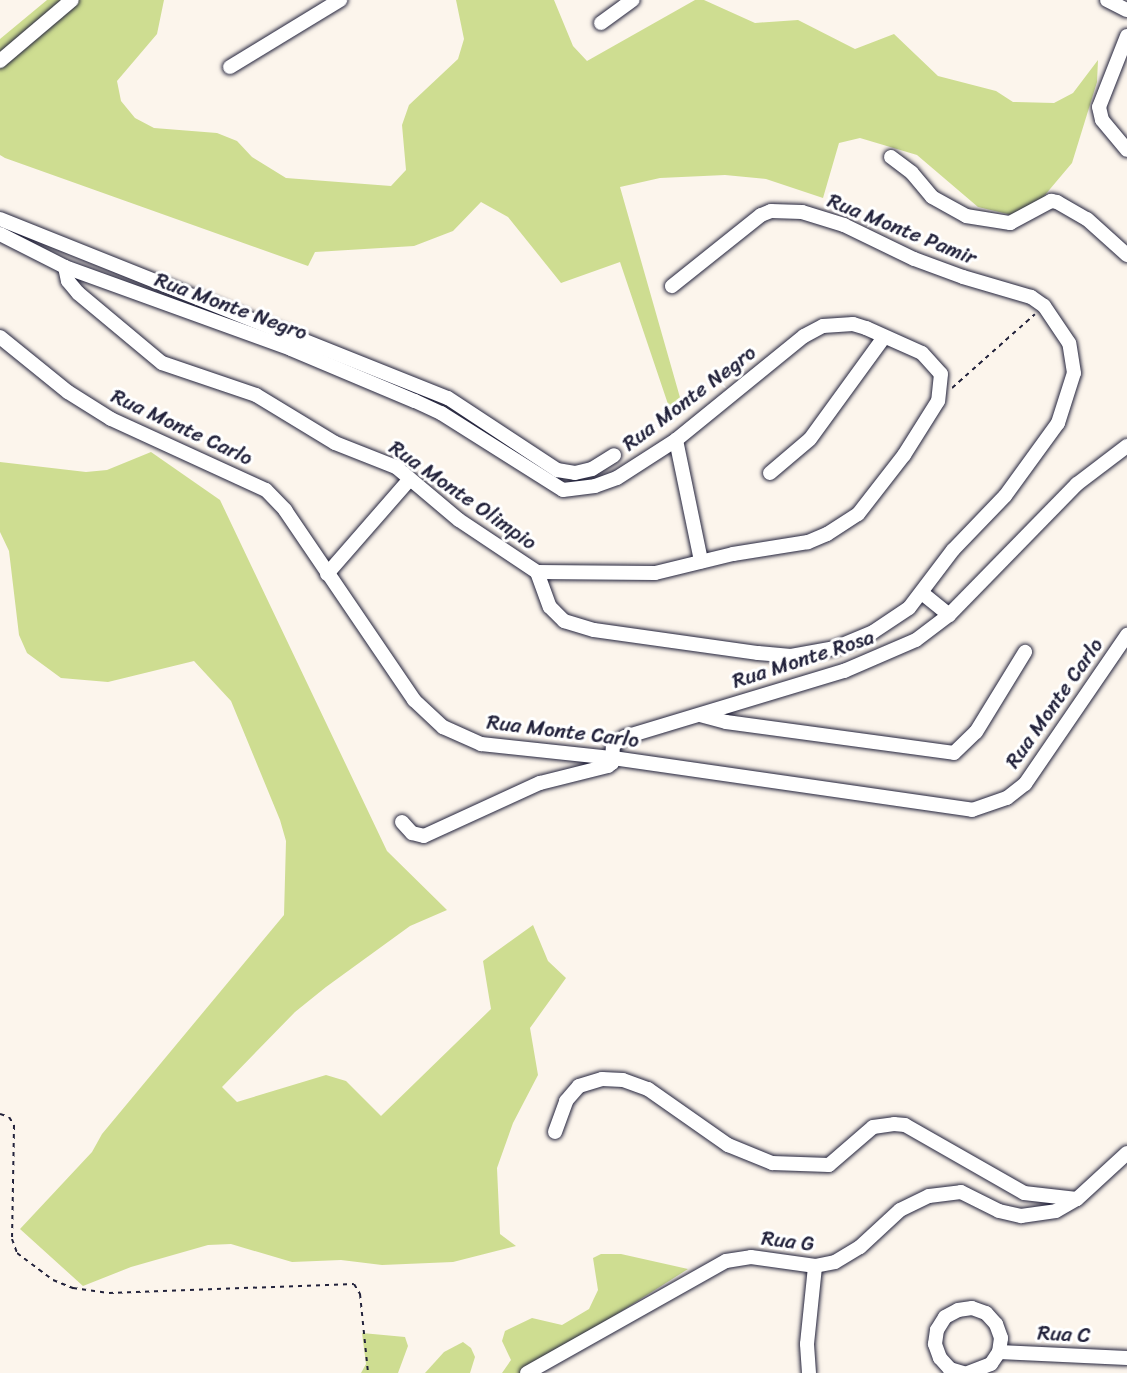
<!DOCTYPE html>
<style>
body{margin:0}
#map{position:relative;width:1127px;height:1373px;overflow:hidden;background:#fcf5ec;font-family:Sriracha,sans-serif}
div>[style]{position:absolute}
.green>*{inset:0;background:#cedd91}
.path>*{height:2px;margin-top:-1px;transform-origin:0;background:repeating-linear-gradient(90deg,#22223b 0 4.5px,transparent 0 9px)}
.roads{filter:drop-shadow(0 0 2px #22223b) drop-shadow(0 0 2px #22223b)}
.minor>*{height:14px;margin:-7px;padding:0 7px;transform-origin:7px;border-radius:7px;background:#fff}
span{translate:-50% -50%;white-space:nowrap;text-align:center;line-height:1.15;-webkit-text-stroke:6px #fff;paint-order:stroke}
.street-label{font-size:21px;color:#22223b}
</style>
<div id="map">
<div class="green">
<i style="clip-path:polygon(47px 0,164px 0,157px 34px,117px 81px,121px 101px,135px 118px,154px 128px,217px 133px,237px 141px,252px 157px,286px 178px,391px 186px,406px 170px,402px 125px,409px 105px,458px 59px,464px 39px,456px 0,554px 0,573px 46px,587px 61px,695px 0,704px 0,755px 23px,798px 20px,855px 49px,894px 34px,938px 76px,996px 91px,1013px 102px,1054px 103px,1073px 93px,1098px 60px,1097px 82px,1072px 163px,1034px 208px,1016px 216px,978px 207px,917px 155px,860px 138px,839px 143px,823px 198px,766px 179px,725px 175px,660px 178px,620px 187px,683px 408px,671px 413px,620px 262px,561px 283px,508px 217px,481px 202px,453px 231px,414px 246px,315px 252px,308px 266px,5px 158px,0 155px,0 39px)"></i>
<i style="clip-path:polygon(151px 452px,220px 500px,387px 851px,447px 910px,410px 926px,326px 987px,295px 1012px,222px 1087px,237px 1102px,326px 1075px,346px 1081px,381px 1116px,491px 1009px,483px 961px,533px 925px,548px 961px,566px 978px,530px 1028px,538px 1075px,513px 1123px,497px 1168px,500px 1234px,516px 1246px,453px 1262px,382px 1265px,341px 1260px,292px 1262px,231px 1244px,208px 1245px,131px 1267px,83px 1286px,20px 1229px,92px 1152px,102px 1134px,284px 915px,286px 841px,280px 820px,231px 701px,194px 661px,108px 682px,61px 678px,27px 653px,19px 635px,9px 551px,0 532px,0 462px,86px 472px,107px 470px)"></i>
<i style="clip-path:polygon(601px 1254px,621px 1254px,688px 1269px,524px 1373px,502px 1373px,511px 1360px,502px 1341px,505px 1331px,532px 1318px,562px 1325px,589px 1309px,598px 1290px,593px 1258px)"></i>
<i style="clip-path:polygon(362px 1333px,405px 1337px,408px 1346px,398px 1373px,361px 1373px,366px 1364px)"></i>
<i style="clip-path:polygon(463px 1342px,471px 1348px,475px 1357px,470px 1373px,425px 1373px,444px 1352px)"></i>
</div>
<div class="path">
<i style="left:952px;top:388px;width:111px;rotate:-41.7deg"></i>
<i style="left:0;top:1114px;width:9px;rotate:18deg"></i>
<i style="left:9px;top:1117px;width:9px;rotate:58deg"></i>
<i style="left:14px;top:1125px;width:114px;rotate:91deg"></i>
<i style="left:12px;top:1239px;width:15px;rotate:70deg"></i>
<i style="left:17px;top:1253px;width:45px;rotate:36.9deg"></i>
<i style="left:53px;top:1280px;width:22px;rotate:22deg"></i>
<i style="left:73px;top:1288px;width:36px;rotate:8deg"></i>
<i style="left:109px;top:1293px;width:245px;rotate:-2.1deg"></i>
<i style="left:354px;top:1284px;width:12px;rotate:59deg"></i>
<i style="left:360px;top:1294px;width:79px;rotate:84.2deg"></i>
</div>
<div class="roads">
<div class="minor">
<i style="left:1107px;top:0;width:22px;rotate:27deg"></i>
<i style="left:601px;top:23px;width:39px;rotate:-36deg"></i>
<i style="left:1127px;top:36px;width:76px;rotate:111.5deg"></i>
<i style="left:1099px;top:107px;width:13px;rotate:77deg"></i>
<i style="left:1102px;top:120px;width:39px;rotate:50deg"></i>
<i style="left:0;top:61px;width:94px;rotate:-40.3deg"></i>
<i style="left:230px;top:67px;width:129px;rotate:-31.3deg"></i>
<i style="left:891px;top:157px;width:26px;rotate:37deg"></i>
<i style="left:912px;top:173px;width:31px;rotate:50deg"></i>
<i style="left:932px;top:197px;width:39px;rotate:29deg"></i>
<i style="left:966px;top:216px;width:45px;rotate:9deg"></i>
<i style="left:1010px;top:223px;width:47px;rotate:-28.2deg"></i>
<i style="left:1051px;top:201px;width:6px;rotate:9deg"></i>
<i style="left:1057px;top:202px;width:34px;rotate:30deg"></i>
<i style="left:1087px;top:219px;width:54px;rotate:42deg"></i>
<i style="left:0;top:219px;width:482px;rotate:21.8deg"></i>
<i style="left:448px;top:398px;width:131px;rotate:33.4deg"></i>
<i style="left:557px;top:470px;width:18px;rotate:9deg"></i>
<i style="left:575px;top:473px;width:17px;rotate:-13deg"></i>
<i style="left:592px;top:469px;width:26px;rotate:-32deg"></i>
<i style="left:0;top:234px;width:73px;rotate:26.9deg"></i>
<i style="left:65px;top:267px;width:240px;rotate:19.9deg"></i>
<i style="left:291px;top:349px;width:134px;rotate:22.8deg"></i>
<i style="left:415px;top:401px;width:29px;rotate:25deg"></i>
<i style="left:441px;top:413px;width:144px;rotate:32.3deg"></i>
<i style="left:563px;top:490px;width:32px;rotate:-7deg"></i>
<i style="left:595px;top:486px;width:23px;rotate:-20deg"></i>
<i style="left:617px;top:478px;width:70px;rotate:-32.8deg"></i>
<i style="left:676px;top:440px;width:165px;rotate:-39.1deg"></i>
<i style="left:804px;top:336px;width:21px;rotate:-28deg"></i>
<i style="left:823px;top:326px;width:30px;rotate:-4deg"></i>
<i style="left:853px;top:324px;width:14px;rotate:17deg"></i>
<i style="left:866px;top:328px;width:61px;rotate:24.1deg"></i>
<i style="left:922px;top:353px;width:28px;rotate:48deg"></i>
<i style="left:941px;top:374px;width:27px;rotate:96deg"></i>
<i style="left:938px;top:401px;width:64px;rotate:122.2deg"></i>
<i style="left:904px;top:455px;width:75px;rotate:127.9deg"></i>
<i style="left:858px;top:514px;width:37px;rotate:147deg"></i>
<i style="left:827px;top:534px;width:21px;rotate:157deg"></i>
<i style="left:808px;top:542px;width:76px;rotate:170.9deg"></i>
<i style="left:733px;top:554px;width:80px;rotate:166.3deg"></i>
<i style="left:655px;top:573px;width:118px;rotate:-179.5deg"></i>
<i style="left:65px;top:267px;width:14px;rotate:78deg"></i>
<i style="left:68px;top:281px;width:16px;rotate:50deg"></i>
<i style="left:78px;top:293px;width:109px;rotate:39.8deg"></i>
<i style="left:162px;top:363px;width:99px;rotate:18.8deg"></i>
<i style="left:256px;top:395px;width:92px;rotate:31.3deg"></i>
<i style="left:335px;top:443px;width:66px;rotate:21.5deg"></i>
<i style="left:396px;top:467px;width:82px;rotate:40.1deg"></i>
<i style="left:459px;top:520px;width:94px;rotate:33.7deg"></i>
<i style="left:537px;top:572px;width:37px;rotate:70deg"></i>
<i style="left:550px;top:607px;width:20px;rotate:45deg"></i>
<i style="left:564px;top:621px;width:31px;rotate:17deg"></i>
<i style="left:594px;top:630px;width:166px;rotate:8deg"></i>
<i style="left:758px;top:653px;width:33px;rotate:5deg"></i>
<i style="left:791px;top:656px;width:45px;rotate:-10.3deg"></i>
<i style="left:835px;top:648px;width:41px;rotate:-22.8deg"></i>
<i style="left:873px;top:632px;width:43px;rotate:-33.7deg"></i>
<i style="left:909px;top:608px;width:73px;rotate:-52.8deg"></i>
<i style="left:953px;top:550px;width:75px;rotate:-46.1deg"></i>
<i style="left:1005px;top:496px;width:90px;rotate:-54deg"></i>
<i style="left:1058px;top:423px;width:52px;rotate:-72.3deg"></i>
<i style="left:1074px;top:373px;width:30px;rotate:-99deg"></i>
<i style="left:1069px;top:343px;width:45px;rotate:-124deg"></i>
<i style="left:1044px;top:306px;width:16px;rotate:-145deg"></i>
<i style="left:1031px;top:297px;width:71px;rotate:-163.6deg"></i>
<i style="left:963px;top:277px;width:52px;rotate:-159.8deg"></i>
<i style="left:914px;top:259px;width:78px;rotate:-154.1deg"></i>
<i style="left:844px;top:225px;width:44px;rotate:-162.8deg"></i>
<i style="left:802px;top:212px;width:31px;rotate:-178deg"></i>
<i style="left:771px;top:211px;width:11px;rotate:158deg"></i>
<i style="left:761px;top:215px;width:114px;rotate:141.4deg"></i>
<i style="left:0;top:337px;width:87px;rotate:39deg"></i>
<i style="left:68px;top:392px;width:51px;rotate:32.1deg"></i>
<i style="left:111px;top:419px;width:170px;rotate:24.6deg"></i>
<i style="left:266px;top:490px;width:28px;rotate:46deg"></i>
<i style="left:285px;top:510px;width:230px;rotate:55.8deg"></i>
<i style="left:414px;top:700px;width:40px;rotate:43deg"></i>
<i style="left:443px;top:727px;width:42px;rotate:24.1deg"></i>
<i style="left:481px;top:744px;width:133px;rotate:6.1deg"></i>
<i style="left:613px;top:758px;width:363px;rotate:8.2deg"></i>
<i style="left:972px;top:810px;width:37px;rotate:-19deg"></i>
<i style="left:1007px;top:798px;width:23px;rotate:-38deg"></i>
<i style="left:1025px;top:784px;width:181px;rotate:-55.6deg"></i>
<i style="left:676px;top:440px;width:124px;rotate:78.3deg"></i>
<i style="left:770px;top:473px;width:52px;rotate:-40.4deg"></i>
<i style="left:810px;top:439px;width:126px;rotate:-54deg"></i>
<i style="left:327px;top:574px;width:126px;rotate:-48.9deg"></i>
<i style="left:922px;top:593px;width:35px;rotate:39deg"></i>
<i style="left:700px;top:715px;width:27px;rotate:15deg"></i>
<i style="left:726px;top:722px;width:230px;rotate:7.7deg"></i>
<i style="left:954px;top:753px;width:30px;rotate:-44deg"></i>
<i style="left:976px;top:732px;width:94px;rotate:-58.5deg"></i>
<i style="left:402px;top:822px;width:15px;rotate:48deg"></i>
<i style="left:412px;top:833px;width:12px;rotate:14deg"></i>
<i style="left:424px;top:836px;width:128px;rotate:-24.6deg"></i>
<i style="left:540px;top:783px;width:70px;rotate:-14deg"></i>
<i style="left:608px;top:766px;width:5px;rotate:-37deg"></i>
<i style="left:612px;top:763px;width:18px;rotate:-87deg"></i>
<i style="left:613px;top:745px;width:14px;rotate:-34deg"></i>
<i style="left:625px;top:737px;width:229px;rotate:-16.8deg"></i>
<i style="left:844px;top:671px;width:78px;rotate:-23.3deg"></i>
<i style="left:916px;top:640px;width:41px;rotate:-37.1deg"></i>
<i style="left:949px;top:615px;width:183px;rotate:-45.7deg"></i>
<i style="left:1077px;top:484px;width:63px;rotate:-37.2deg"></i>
<i style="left:555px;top:1132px;width:33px;rotate:-70deg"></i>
<i style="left:566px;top:1101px;width:20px;rotate:-49deg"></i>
<i style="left:579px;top:1086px;width:24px;rotate:-17deg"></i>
<i style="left:602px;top:1079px;width:21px;rotate:3deg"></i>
<i style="left:623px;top:1080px;width:27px;rotate:20deg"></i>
<i style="left:648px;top:1089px;width:98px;rotate:35deg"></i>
<i style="left:728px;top:1145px;width:48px;rotate:22.2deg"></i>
<i style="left:772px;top:1163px;width:57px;rotate:2deg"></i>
<i style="left:829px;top:1165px;width:58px;rotate:-40.8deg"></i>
<i style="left:873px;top:1127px;width:21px;rotate:-8deg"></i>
<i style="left:894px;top:1124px;width:11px;rotate:5deg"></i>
<i style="left:905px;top:1125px;width:137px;rotate:29.7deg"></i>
<i style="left:1024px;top:1193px;width:53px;rotate:6.5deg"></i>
<i style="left:1077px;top:1199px;width:68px;rotate:-42.6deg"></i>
<i style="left:999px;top:1352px;width:128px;rotate:2.7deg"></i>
<i style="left:527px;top:1373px;width:228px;rotate:-29.4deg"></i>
<i style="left:726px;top:1261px;width:25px;rotate:-9deg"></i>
<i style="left:751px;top:1257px;width:65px;rotate:8deg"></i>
<i style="left:815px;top:1266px;width:20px;rotate:-11deg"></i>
<i style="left:835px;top:1262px;width:29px;rotate:-31deg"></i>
<i style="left:860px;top:1247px;width:54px;rotate:-42.8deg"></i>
<i style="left:900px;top:1210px;width:32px;rotate:-26deg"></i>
<i style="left:929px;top:1196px;width:32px;rotate:-7deg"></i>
<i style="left:961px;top:1192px;width:42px;rotate:26.6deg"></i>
<i style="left:999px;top:1211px;width:23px;rotate:13deg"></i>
<i style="left:1021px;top:1216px;width:35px;rotate:-8deg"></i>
<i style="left:1056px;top:1211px;width:24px;rotate:-30deg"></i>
<i style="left:809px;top:1373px;width:29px;rotate:-94deg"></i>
<i style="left:807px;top:1344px;width:78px;rotate:-84.1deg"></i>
<i style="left:963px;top:1373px;width:14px;rotate:-163deg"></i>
<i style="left:950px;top:1369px;width:15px;rotate:-132deg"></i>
<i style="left:940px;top:1358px;width:15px;rotate:-110deg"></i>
<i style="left:935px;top:1344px;width:14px;rotate:-82deg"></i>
<i style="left:937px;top:1330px;width:15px;rotate:-58deg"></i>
<i style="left:945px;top:1317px;width:15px;rotate:-28deg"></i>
<i style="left:958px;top:1310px;width:14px;rotate:-8deg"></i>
<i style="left:972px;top:1308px;width:15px;rotate:20deg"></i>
<i style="left:986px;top:1313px;width:15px;rotate:48deg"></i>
<i style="left:996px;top:1324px;width:15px;rotate:70deg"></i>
<i style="left:1001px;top:1338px;width:14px;rotate:98deg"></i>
<i style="left:999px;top:1352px;width:14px;rotate:124deg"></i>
<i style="left:991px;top:1364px;width:25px;rotate:159deg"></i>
</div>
</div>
<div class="street-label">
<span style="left:902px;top:229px;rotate:22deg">Rua Monte Pamir</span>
<span style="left:231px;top:306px;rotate:20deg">Rua Monte Negro</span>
<span style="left:689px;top:398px;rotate:-37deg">Rua Monte Negro</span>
<span style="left:182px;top:427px;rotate:25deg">Rua Monte Carlo</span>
<span style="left:463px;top:495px;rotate:35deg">Rua Monte Olimpio</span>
<span style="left:803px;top:659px;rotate:-18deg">Rua Monte Rosa</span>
<span style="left:1054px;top:703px;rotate:-55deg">Rua Monte Carlo</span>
<span style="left:563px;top:731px;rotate:7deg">Rua Monte Carlo</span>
<span style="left:788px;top:1241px;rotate:7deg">Rua G</span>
<span style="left:1064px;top:1334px;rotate:3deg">Rua C</span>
</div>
</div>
